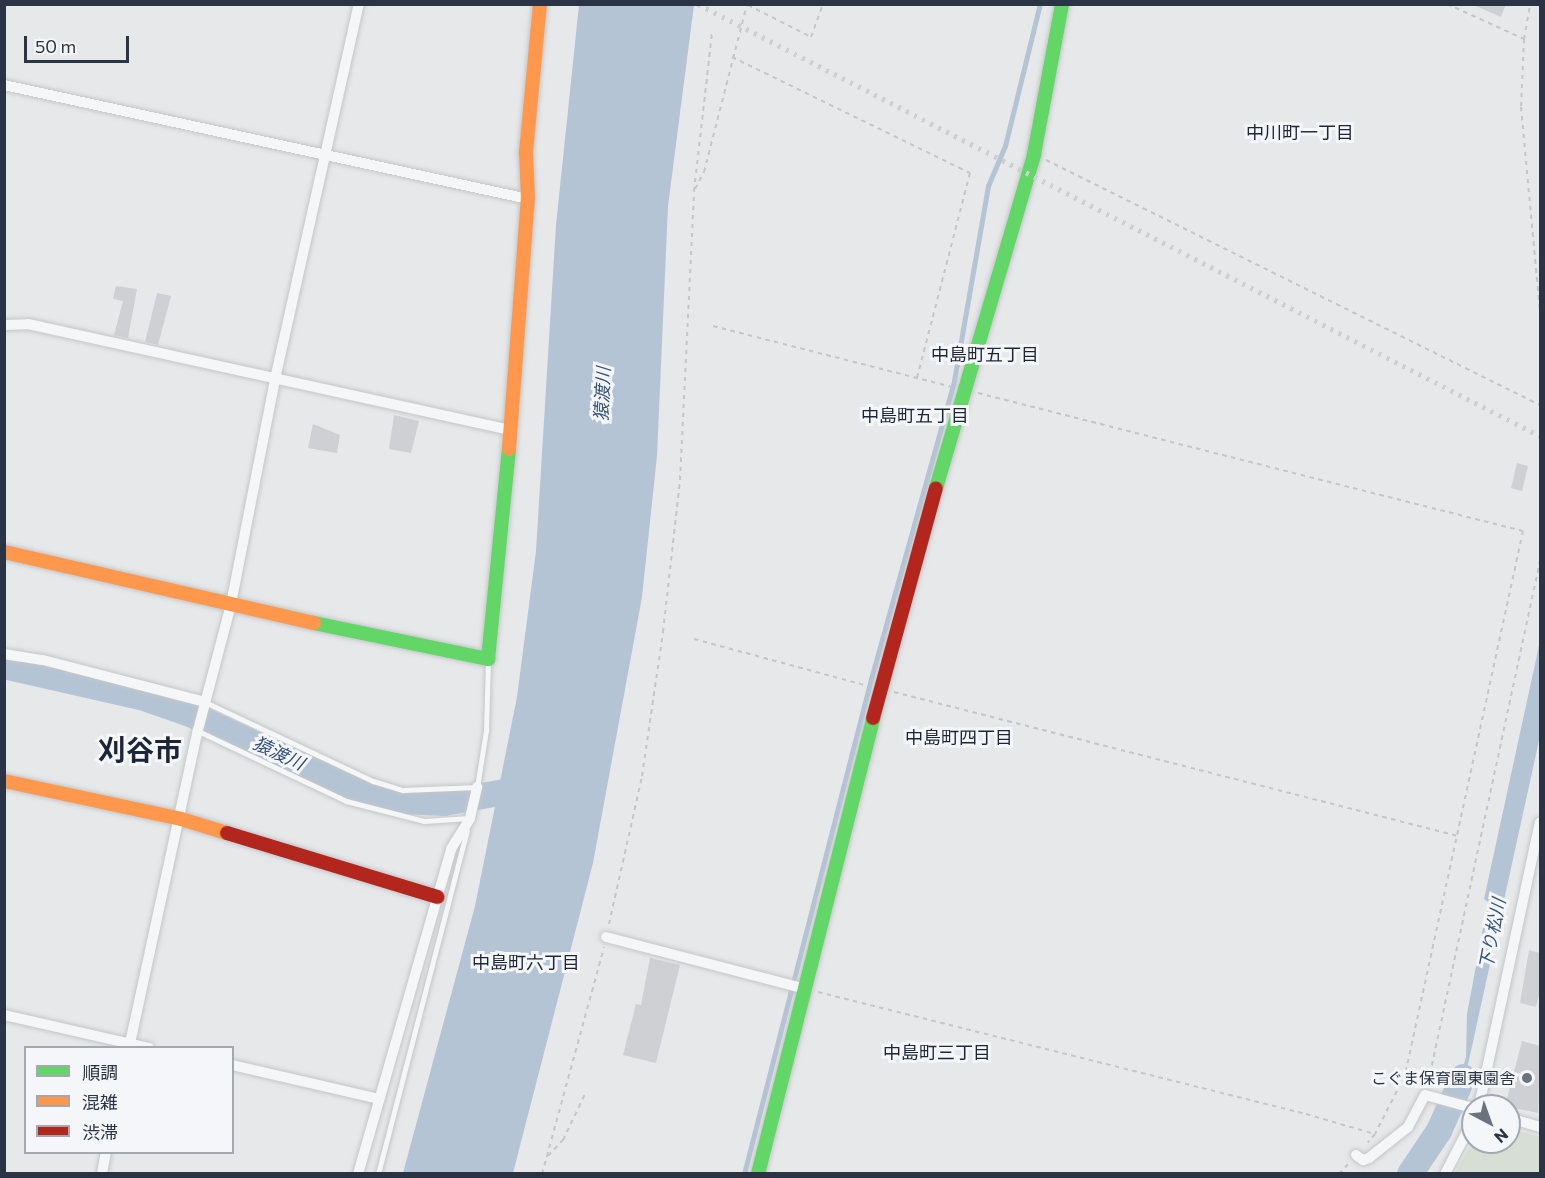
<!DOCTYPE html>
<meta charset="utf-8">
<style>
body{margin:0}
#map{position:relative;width:1545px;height:1178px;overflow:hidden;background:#e6e8ea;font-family:Commissioner,"Noto Sans JP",sans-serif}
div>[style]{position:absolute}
.green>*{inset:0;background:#d6ded6}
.water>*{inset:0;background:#b4c4d5}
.stream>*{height:4.5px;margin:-2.25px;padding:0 2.25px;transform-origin:2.25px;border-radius:2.25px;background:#b4c4d5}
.river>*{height:26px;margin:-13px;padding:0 13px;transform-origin:13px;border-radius:13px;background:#b4c4d5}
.building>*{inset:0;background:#ced0d3}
.path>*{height:2px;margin-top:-1px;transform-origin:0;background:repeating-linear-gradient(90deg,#c5c6ca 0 4.5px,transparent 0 9px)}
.roads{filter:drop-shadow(0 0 2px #c4c6c8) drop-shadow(0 0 2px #c4c6c8)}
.lane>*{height:5px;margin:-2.5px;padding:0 2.5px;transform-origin:2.5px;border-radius:2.5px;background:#f5f6f7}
.street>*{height:10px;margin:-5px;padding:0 5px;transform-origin:5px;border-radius:5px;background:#f5f6f7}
.fast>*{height:14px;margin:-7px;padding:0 7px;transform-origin:7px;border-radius:7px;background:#63d668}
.slow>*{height:14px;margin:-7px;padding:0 7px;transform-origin:7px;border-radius:7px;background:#ff974d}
.jam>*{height:14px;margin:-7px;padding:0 7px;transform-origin:7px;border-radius:7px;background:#b3261e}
.rail>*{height:4.5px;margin-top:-2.25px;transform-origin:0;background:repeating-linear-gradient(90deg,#cecfd2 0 3px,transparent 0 9px)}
.dots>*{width:16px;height:16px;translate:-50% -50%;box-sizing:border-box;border:3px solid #f4f6f9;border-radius:50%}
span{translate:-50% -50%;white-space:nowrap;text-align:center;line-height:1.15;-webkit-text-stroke:6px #f4f6f9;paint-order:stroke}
.poi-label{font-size:16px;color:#2b3445}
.right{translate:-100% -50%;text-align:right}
.neighbourhood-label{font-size:18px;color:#1d2536}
.water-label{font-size:18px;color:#34527a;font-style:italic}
.town-label{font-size:28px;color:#1d2536;font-weight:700}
.frame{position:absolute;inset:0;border:6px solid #2b3445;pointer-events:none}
.legend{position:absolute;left:24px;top:1046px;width:210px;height:108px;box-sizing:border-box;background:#f4f6f9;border:2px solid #a4a8b1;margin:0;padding:8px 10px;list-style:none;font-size:18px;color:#2b3445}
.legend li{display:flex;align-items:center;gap:12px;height:30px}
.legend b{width:30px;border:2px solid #a4a8b1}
.north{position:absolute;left:1461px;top:1094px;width:60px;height:60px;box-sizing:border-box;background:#f4f6f9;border:2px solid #a4a8b1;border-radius:50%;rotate:139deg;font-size:16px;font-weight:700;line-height:24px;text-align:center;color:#2b3445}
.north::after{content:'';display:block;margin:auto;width:21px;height:27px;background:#6c737f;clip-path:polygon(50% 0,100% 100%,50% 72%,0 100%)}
.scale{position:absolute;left:24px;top:36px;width:105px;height:27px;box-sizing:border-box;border:3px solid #2b3445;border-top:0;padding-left:8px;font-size:18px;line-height:21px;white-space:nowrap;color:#2b3445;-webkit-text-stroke:4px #f4f6f9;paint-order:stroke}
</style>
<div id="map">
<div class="green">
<i style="clip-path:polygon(1509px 1128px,1540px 1137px,1540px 1173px,1455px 1173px,1473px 1141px,1509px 1142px)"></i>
</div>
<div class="water">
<i style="clip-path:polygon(579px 5px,694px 5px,668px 206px,657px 456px,642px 597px,593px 863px,513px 1173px,403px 1173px,475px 906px,517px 697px,536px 551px,556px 225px)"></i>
<i style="clip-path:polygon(1540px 641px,1540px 736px,1460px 1101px,1446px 1097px,1459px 1082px,1466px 1057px,1467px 1014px,1488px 902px,1484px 899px)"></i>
</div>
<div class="stream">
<i style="left:744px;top:1174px;width:511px;rotate:-75.61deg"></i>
<i style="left:871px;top:679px;width:309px;rotate:-74.4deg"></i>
<i style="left:954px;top:381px;width:198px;rotate:-80.1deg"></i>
<i style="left:988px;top:186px;width:43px;rotate:-67deg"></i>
<i style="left:1005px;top:146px;width:146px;rotate:-76.2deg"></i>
</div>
<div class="river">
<i style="left:4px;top:666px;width:140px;rotate:12.8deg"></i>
<i style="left:141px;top:697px;width:52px;rotate:19.1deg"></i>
<i style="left:190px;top:714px;width:182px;rotate:24.7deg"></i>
<i style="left:355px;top:790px;width:47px;rotate:13.4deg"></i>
<i style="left:401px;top:801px;width:43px;rotate:2.7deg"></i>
<i style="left:444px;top:803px;width:89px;rotate:-10.3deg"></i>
<i style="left:1410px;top:1174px;width:52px;rotate:-56deg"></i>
<i style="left:1439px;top:1131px;width:59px;rotate:-66deg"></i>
</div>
<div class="building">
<i style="clip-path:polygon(1471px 4px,1506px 4px,1501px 17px)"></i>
<i style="clip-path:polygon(116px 286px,137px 289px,128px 338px,114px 335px,123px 301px,113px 299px)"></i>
<i style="clip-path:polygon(157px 293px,171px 296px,158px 345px,145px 342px)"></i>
<i style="clip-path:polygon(394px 415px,419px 421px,411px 453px,389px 449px)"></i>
<i style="clip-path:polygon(313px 424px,340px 435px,337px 453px,308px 448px)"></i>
<i style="clip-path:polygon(1517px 463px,1528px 466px,1522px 491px,1511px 488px)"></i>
<i style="clip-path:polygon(1529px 950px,1540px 953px,1540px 991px,1536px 1007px,1520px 1003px)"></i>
<i style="clip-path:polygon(650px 958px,680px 965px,656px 1063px,623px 1055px,636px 1004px,641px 1005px)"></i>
<i style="clip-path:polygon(1522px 1041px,1540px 1046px,1538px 1113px,1505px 1106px)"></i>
</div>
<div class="path">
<i style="left:1447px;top:4px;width:85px;rotate:24.4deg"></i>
<i style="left:1524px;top:39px;width:36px;rotate:-80deg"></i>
<i style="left:748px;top:5px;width:71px;rotate:26.9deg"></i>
<i style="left:811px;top:37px;width:35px;rotate:-70deg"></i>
<i style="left:1524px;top:39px;width:68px;rotate:92.5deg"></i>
<i style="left:1521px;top:107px;width:205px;rotate:84.7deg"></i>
<i style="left:732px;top:57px;width:265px;rotate:26deg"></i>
<i style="left:970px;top:173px;width:212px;rotate:104.5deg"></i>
<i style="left:1046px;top:160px;width:551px;rotate:26.38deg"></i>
<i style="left:695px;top:189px;width:19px;rotate:-62deg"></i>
<i style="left:704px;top:172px;width:173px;rotate:-75.6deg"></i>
<i style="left:713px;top:326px;width:247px;rotate:14.3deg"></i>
<i style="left:978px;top:393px;width:562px;rotate:14.21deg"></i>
<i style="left:1523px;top:531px;width:557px;rotate:102.24deg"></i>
<i style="left:1405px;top:1075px;width:66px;rotate:117deg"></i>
<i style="left:694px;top:639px;width:177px;rotate:15.1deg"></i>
<i style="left:894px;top:692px;width:582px;rotate:14.32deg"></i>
<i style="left:609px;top:924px;width:152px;rotate:-77.4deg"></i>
<i style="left:642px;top:776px;width:146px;rotate:-81.7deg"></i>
<i style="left:663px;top:632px;width:153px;rotate:-83.6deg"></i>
<i style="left:680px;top:480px;width:289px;rotate:-87.2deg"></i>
<i style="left:694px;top:191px;width:158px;rotate:-83.5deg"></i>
<i style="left:818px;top:992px;width:503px;rotate:14.04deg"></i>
<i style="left:1306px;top:1114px;width:72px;rotate:16.2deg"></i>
<i style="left:1375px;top:1134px;width:11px;rotate:131deg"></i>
<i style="left:1428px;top:1083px;width:534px;rotate:-77.89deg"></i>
<i style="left:548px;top:1156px;width:22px;rotate:-47deg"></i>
<i style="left:563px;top:1140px;width:53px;rotate:-64.4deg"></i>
<i style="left:542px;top:1174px;width:235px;rotate:-74.7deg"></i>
<i style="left:1339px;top:1174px;width:13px;rotate:-48deg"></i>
</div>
<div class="roads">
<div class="lane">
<i style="left:205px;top:702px;width:186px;rotate:25.2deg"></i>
<i style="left:373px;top:781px;width:31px;rotate:17deg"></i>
<i style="left:403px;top:790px;width:74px;rotate:-2.3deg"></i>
<i style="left:477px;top:787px;width:57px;rotate:-80.9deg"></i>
<i style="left:486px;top:731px;width:71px;rotate:-88.4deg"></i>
<i style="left:198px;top:731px;width:164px;rotate:25.3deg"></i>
<i style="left:346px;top:801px;width:81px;rotate:14.4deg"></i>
<i style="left:424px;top:821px;width:45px;rotate:-3.8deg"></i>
<i style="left:378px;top:1174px;width:355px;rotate:-75.5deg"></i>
</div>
<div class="street">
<i style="left:4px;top:85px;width:536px;rotate:12.27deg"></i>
<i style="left:4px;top:325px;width:24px;rotate:-2deg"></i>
<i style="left:28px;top:324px;width:494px;rotate:12.4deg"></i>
<i style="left:4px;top:654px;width:39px;rotate:9deg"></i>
<i style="left:43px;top:660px;width:167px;rotate:14.5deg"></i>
<i style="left:606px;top:937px;width:207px;rotate:14.6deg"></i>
<i style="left:4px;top:1015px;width:149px;rotate:12.8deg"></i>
<i style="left:129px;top:1048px;width:325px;rotate:-77.8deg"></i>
<i style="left:198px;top:730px;width:130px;rotate:-75.3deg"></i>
<i style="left:231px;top:604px;width:229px;rotate:-78.9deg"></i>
<i style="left:275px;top:379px;width:384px;rotate:-77.4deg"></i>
<i style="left:232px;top:1065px;width:151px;rotate:13deg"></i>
<i style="left:1479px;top:1106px;width:290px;rotate:-77.9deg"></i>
<i style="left:1509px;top:1118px;width:32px;rotate:16deg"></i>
<i style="left:1356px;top:1155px;width:9px;rotate:36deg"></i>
<i style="left:1363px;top:1160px;width:6px;rotate:-18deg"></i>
<i style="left:1369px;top:1158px;width:50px;rotate:-38.5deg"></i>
<i style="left:1408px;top:1127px;width:36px;rotate:-62deg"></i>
<i style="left:1425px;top:1095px;width:50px;rotate:15.2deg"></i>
<i style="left:102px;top:1174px;width:22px;rotate:-80deg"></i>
<i style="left:358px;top:1174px;width:338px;rotate:-74deg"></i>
<i style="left:451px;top:849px;width:36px;rotate:-58deg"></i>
<i style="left:470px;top:818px;width:32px;rotate:-77deg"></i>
<i style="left:1445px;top:1174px;width:61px;rotate:-62.6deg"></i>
</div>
<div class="fast">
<i style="left:936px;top:488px;width:348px;rotate:-73.6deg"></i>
<i style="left:1034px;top:154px;width:153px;rotate:-79.4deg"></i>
<i style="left:314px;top:623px;width:178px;rotate:11.7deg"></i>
<i style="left:488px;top:659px;width:211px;rotate:-84.3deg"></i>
<i style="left:758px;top:1174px;width:470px;rotate:-75.8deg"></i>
</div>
<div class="slow">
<i style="left:509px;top:449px;width:251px;rotate:-85.7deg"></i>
<i style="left:528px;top:199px;width:47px;rotate:-92.4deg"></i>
<i style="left:526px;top:152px;width:149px;rotate:-84.6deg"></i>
<i style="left:4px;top:552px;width:318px;rotate:12.9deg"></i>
<i style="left:4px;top:781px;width:181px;rotate:12.1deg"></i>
<i style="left:181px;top:819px;width:48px;rotate:16.9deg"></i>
</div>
<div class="jam">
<i style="left:873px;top:718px;width:238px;rotate:-74.7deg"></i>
<i style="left:227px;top:833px;width:220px;rotate:16.9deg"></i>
</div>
</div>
<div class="rail">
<i style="left:698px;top:4px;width:946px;rotate:27.16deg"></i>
</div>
<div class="dots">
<i style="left:1527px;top:1078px;background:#6c737f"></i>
</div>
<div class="poi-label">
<span class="right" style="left:1515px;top:1078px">こぐま保育園東園舎</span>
</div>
<div class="neighbourhood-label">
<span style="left:1300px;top:132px">中川町一丁目</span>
<span style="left:985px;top:354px">中島町五丁目</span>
<span style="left:915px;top:415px">中島町五丁目</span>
<span style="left:959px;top:737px">中島町四丁目</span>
<span style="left:526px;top:962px">中島町六丁目</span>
<span style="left:937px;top:1052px">中島町三丁目</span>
</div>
<div class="water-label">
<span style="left:602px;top:394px;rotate:-87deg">猿渡川</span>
<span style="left:279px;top:753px;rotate:25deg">猿渡川</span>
<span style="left:1492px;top:934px;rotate:-79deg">下り松川</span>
</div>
<div class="town-label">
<span style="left:140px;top:749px">刈谷市</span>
</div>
<div class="frame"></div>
<ul class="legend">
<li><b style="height:8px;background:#63d668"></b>順調</li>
<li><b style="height:8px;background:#ff974d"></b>混雑</li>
<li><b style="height:8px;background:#b3261e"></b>渋滞</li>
</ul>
<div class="north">N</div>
<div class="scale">50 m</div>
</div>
